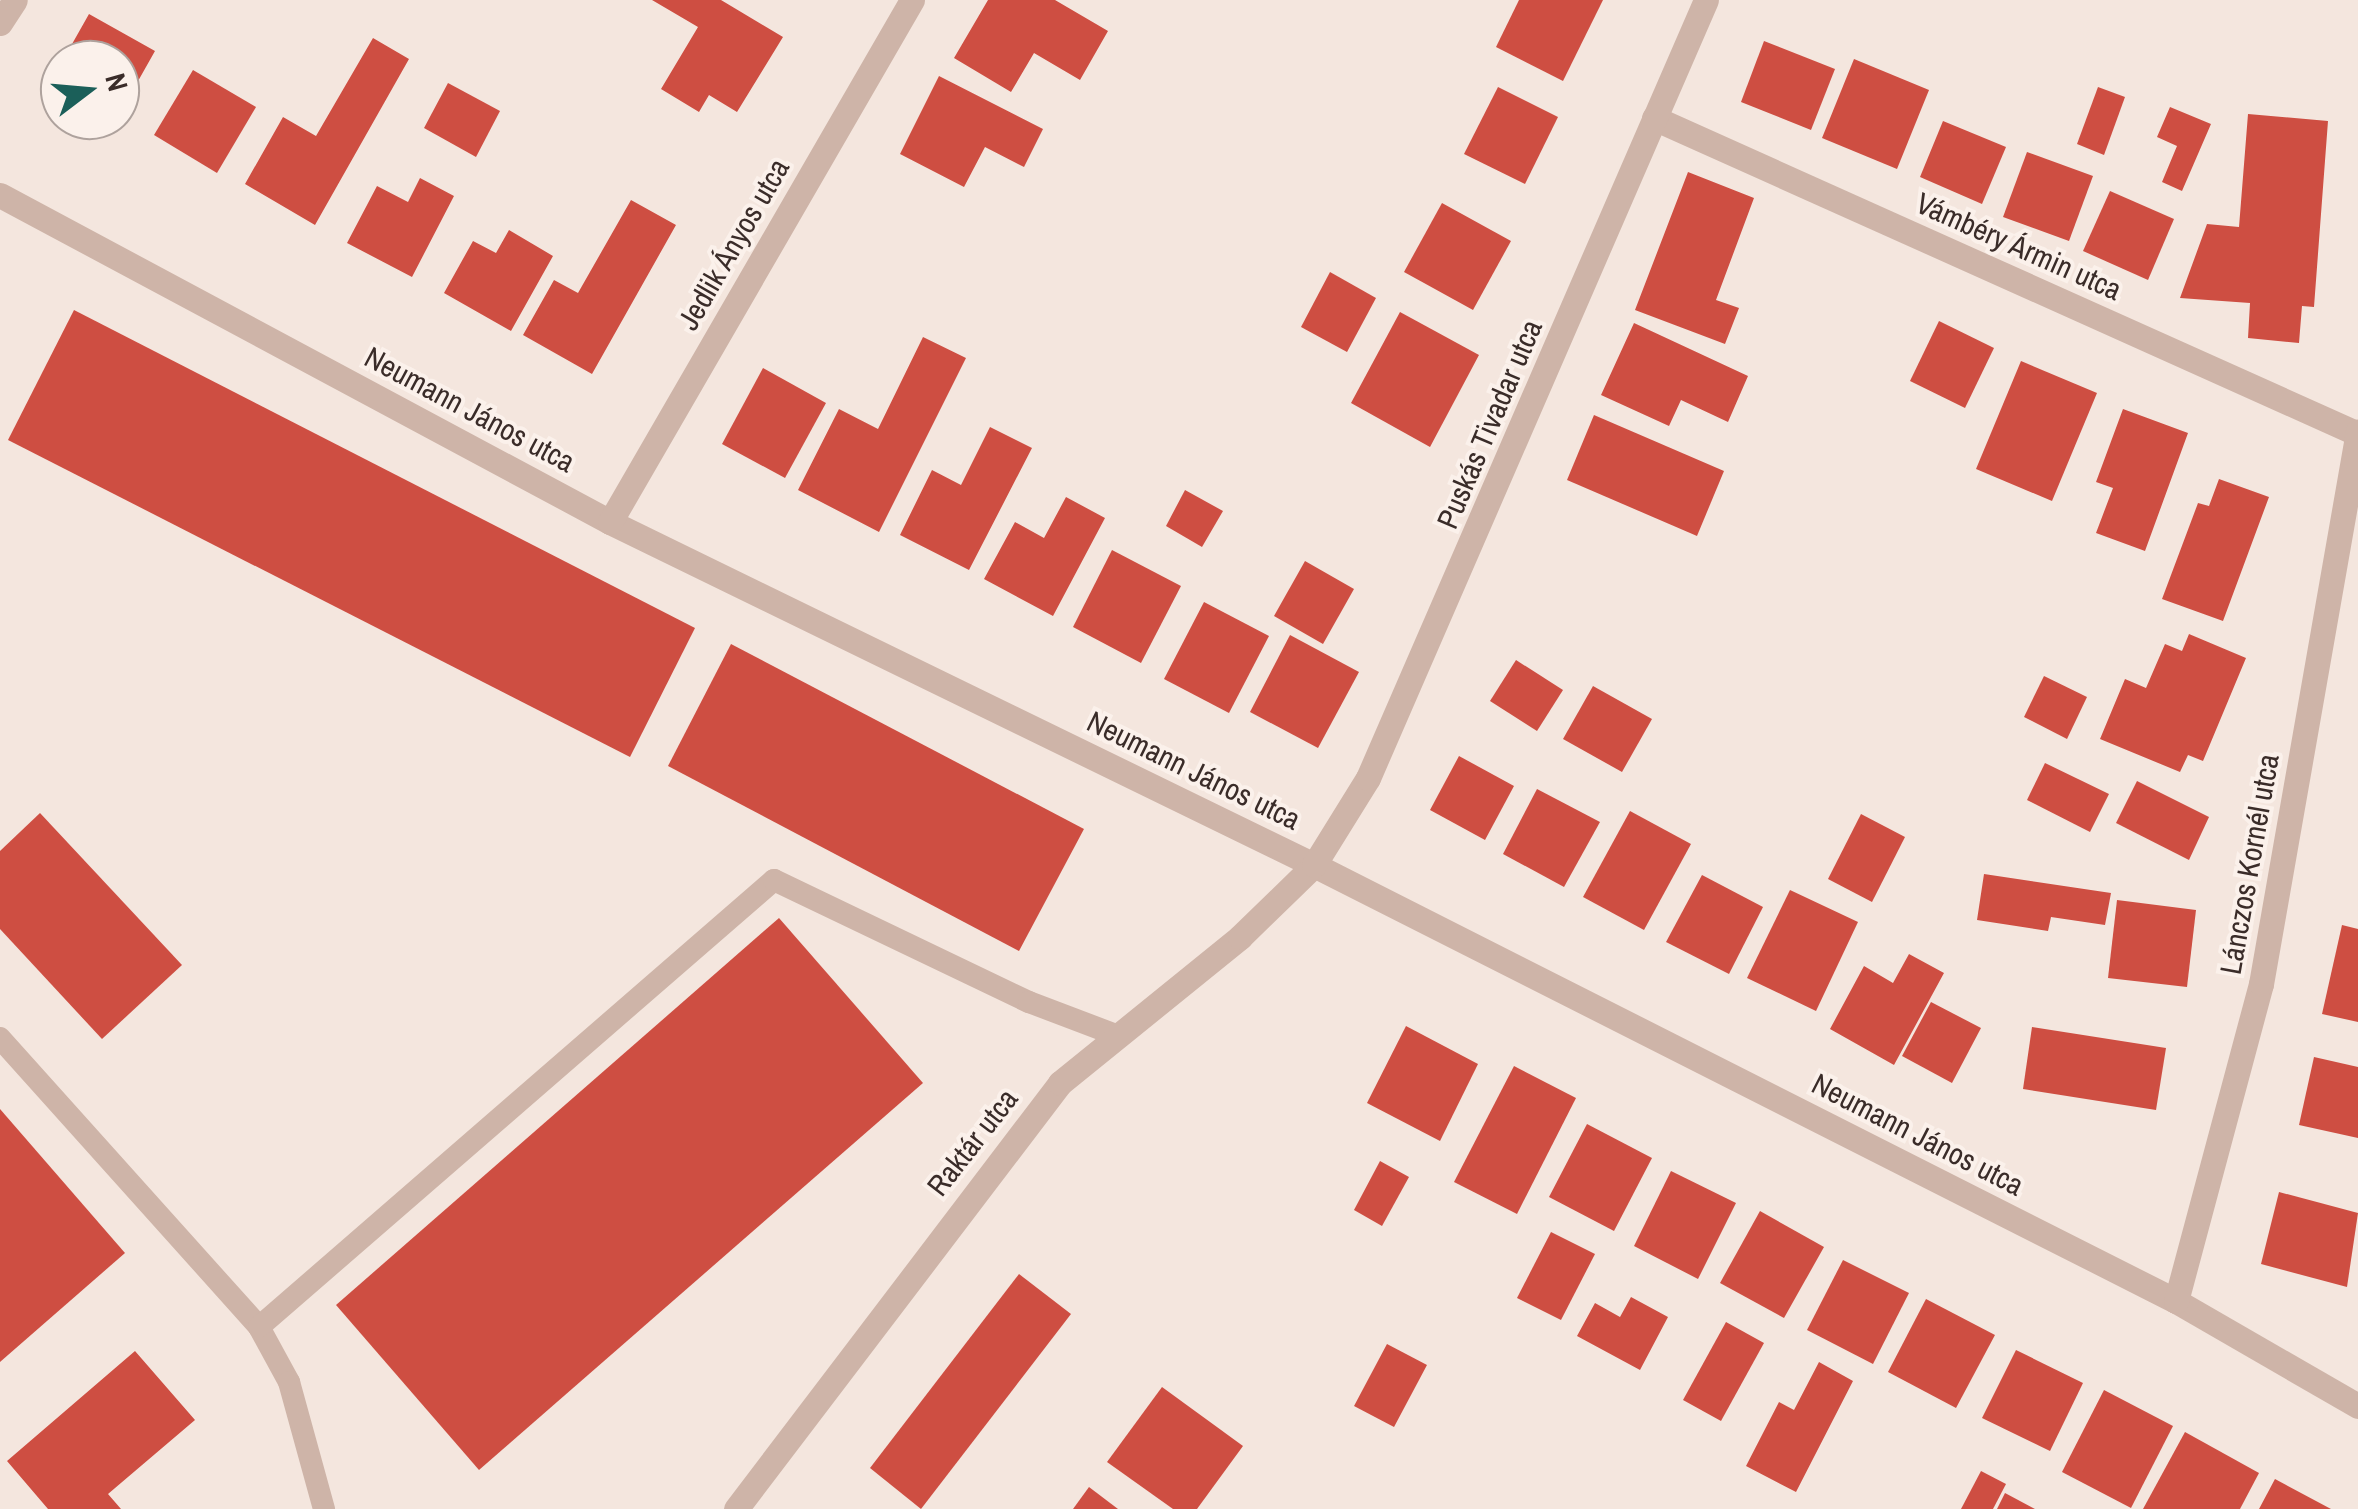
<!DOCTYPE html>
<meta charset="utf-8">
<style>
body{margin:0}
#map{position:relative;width:2358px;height:1509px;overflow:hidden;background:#f4e6de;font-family:"Archivo Narrow",sans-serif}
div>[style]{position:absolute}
.building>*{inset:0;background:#ce4e42}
.lane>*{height:22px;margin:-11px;padding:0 11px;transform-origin:11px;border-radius:11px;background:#ceb4a8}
.street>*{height:25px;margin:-12.5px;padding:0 12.5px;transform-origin:12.5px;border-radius:12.5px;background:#ceb4a8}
span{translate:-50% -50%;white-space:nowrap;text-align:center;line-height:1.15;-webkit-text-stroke:8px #fbf1eb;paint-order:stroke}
.street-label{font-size:30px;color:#3a2c29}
.north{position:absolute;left:40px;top:40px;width:100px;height:100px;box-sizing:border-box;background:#fbf1eb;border:2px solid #aea29d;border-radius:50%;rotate:74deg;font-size:28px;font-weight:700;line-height:40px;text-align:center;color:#3a2c29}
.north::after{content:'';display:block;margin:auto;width:35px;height:45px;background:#1b5f59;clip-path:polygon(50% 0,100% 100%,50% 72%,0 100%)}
</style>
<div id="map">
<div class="building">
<i style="clip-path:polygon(652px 0,721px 0,783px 37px,737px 112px,709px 95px,699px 112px,661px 89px,698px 27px)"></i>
<i style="clip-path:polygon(988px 0,1055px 0,1108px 31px,1080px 80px,1034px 53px,1011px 92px,954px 58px)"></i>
<i style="clip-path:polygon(1519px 0,1603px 0,1563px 81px,1496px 47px)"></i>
<i style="clip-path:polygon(89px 14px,155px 51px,120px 113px,120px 60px,63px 60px)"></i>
<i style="clip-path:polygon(373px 38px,409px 59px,315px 225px,245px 184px,283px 117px,316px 136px)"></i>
<i style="clip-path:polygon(1764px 41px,1835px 69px,1811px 130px,1741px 102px)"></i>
<i style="clip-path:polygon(1854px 59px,1929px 90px,1897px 169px,1822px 138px)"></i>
<i style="clip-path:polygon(193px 70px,256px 107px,217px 173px,154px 135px)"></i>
<i style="clip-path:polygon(939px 76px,1043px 129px,1024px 167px,985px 147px,964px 187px,900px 154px)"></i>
<i style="clip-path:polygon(448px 83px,500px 111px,476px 157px,424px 128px)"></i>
<i style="clip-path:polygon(1498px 87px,1558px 117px,1525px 184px,1464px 154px)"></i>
<i style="clip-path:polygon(2098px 87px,2125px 97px,2104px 155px,2077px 144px)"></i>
<i style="clip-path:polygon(2170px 107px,2211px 124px,2182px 191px,2162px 182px,2177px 146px,2157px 137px)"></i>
<i style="clip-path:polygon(2248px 114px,2328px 121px,2314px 307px,2302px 306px,2299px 343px,2248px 338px,2250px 303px,2180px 298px,2207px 224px,2239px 227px)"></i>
<i style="clip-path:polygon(1943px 121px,2006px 147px,1982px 204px,1920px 177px)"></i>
<i style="clip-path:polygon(2027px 152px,2093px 176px,2069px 241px,2003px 217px)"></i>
<i style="clip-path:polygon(1688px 172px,1754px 198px,1716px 300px,1739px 308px,1725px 344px,1635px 310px)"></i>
<i style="clip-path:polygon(420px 178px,454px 196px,412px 277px,347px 243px,377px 186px,408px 202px)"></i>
<i style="clip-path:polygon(2110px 191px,2174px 219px,2148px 280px,2083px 251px)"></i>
<i style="clip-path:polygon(631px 200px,676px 225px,592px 374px,523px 335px,554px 280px,578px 293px)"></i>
<i style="clip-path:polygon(1442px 203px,1511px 241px,1473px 310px,1404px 272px)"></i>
<i style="clip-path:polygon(509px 230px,553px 256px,511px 331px,444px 293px,473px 241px,496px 253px)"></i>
<i style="clip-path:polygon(1330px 272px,1376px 298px,1347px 352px,1301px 327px)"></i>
<i style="clip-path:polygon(74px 310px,695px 628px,630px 757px,8px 440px)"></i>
<i style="clip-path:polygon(1400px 312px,1479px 355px,1430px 447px,1351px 403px)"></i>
<i style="clip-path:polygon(1939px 321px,1994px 348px,1965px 408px,1910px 381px)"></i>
<i style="clip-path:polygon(1634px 323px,1748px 376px,1728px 422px,1681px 400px,1669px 426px,1601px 395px)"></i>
<i style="clip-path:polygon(923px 337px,966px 358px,879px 532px,798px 490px,839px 409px,878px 429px)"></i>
<i style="clip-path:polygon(2021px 361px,2097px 393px,2052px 501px,1976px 469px)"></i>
<i style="clip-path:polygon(763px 368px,826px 403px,785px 478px,722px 444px)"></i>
<i style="clip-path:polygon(2123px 409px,2188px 433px,2145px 551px,2096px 533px,2113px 488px,2096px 482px)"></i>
<i style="clip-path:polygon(1594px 415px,1724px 471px,1697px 536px,1567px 480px)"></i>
<i style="clip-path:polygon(990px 427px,1032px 448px,969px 570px,900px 535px,932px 470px,961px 485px)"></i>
<i style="clip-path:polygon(2219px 479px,2269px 497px,2223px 621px,2162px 599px,2198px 503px,2209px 506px)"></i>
<i style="clip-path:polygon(1185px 490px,1223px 511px,1202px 547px,1166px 526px)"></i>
<i style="clip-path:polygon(1066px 497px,1105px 518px,1053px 616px,984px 579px,1015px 522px,1044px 538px)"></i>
<i style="clip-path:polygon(1112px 550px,1181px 586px,1141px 663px,1073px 627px)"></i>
<i style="clip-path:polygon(1305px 561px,1354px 589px,1323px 644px,1274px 616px)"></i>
<i style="clip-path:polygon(1204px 602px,1269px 636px,1229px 713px,1164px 679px)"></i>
<i style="clip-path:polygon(2189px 634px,2246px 658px,2203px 761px,2188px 755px,2180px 772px,2100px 739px,2125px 679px,2146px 688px,2165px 644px,2182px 651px)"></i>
<i style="clip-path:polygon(1290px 635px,1359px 672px,1318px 748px,1250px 712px)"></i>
<i style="clip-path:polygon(731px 644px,1084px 829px,1019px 951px,668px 766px)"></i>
<i style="clip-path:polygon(1516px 660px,1563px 690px,1537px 731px,1490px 701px)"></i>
<i style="clip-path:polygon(2044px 676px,2087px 697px,2067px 739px,2024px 717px)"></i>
<i style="clip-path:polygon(1593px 686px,1652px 719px,1622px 772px,1563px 739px)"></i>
<i style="clip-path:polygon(1459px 756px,1514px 786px,1485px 840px,1430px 810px)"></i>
<i style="clip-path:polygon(2045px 763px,2109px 794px,2090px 832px,2027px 800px)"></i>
<i style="clip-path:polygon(2137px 781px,2209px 817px,2189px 860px,2116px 823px)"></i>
<i style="clip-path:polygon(1537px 789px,1600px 822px,1564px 887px,1503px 854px)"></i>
<i style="clip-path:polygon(1630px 811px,1691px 844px,1644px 930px,1583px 897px)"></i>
<i style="clip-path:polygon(40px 813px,182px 965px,102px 1039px,0 929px,0 851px)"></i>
<i style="clip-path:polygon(1861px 814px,1905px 837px,1872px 902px,1828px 879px)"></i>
<i style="clip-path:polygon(1984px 874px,2111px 893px,2105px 925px,2051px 917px,2048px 931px,1977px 920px)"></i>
<i style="clip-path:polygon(1702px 875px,1763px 907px,1729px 974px,1666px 942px)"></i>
<i style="clip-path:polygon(1790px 890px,1858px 922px,1816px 1011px,1747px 978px)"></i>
<i style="clip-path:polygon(2117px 900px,2196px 910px,2187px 987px,2108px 978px)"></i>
<i style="clip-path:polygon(779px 918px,923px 1083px,479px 1470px,336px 1305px)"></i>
<i style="clip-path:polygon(2342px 925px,2358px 929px,2358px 1022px,2322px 1014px)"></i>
<i style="clip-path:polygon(1909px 954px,1944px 973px,1894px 1065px,1830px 1029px,1864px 966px,1893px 983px)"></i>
<i style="clip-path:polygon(1931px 1002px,1981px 1028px,1952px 1083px,1902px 1056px)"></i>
<i style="clip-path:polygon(1406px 1026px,1478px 1064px,1440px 1141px,1367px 1103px)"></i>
<i style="clip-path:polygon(2032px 1027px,2166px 1048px,2156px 1110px,2023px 1089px)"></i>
<i style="clip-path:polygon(2314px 1057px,2358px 1067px,2358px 1138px,2299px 1125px)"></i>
<i style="clip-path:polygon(1514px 1066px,1576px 1098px,1517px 1214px,1454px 1182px)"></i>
<i style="clip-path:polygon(0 1109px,125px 1253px,0 1362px)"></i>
<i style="clip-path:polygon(1587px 1124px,1652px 1158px,1614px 1231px,1549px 1197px)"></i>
<i style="clip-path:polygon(1380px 1161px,1409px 1177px,1382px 1226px,1354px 1210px)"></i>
<i style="clip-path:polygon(1671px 1171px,1736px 1203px,1698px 1279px,1634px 1246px)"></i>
<i style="clip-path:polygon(2279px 1192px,2358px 1213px,2347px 1287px,2261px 1264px)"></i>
<i style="clip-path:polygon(1760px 1211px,1824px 1247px,1784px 1318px,1720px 1283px)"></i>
<i style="clip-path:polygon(1551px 1232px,1595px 1254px,1561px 1320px,1517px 1298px)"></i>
<i style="clip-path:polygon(1843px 1260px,1909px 1293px,1873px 1364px,1807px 1330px)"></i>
<i style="clip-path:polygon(1019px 1274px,1071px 1314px,921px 1509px,870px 1468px)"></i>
<i style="clip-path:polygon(1631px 1297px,1668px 1317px,1640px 1370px,1577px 1336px,1595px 1303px,1620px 1317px)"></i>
<i style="clip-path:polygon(1926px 1299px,1995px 1335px,1956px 1408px,1888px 1372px)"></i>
<i style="clip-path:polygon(1726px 1322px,1764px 1343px,1721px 1421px,1683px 1400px)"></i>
<i style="clip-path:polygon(1387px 1344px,1427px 1365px,1394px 1427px,1354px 1406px)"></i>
<i style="clip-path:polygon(2016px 1350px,2083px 1383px,2050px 1451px,1982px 1418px)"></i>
<i style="clip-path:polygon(135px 1351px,195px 1420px,108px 1494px,121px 1509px,48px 1509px,7px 1461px)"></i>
<i style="clip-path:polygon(1819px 1362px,1853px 1381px,1796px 1492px,1746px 1466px,1779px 1402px,1794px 1410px)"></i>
<i style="clip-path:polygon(1162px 1387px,1243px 1446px,1197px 1509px,1173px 1509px,1107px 1462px)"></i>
<i style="clip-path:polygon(2104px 1390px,2173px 1426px,2131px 1508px,2062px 1472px)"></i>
<i style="clip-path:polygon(2185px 1432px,2259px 1473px,2240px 1509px,2143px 1509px)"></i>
<i style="clip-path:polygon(1981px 1471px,2006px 1484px,1993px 1509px,1961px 1509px)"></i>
<i style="clip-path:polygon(2275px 1479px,2331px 1509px,2259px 1509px)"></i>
<i style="clip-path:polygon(1089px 1487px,1118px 1509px,1073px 1509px)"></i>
<i style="clip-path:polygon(2005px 1493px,2035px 1509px,1997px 1509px)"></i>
</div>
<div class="lane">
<i style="left:0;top:1038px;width:388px;rotate:48.1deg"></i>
<i style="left:259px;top:1327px;width:63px;rotate:61.4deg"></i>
<i style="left:289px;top:1382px;width:132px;rotate:74.6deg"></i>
<i style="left:259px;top:1327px;width:682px;rotate:-40.96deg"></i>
<i style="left:774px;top:880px;width:283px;rotate:25.6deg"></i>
<i style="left:1029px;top:1002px;width:93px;rotate:20.8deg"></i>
</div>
<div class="street">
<i style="left:0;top:23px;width:27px;rotate:-57deg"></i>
<i style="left:1654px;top:118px;width:772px;rotate:24.17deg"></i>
<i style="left:0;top:195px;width:692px;rotate:28.19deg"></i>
<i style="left:610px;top:522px;width:783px;rotate:25.98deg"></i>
<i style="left:1314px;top:865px;width:966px;rotate:26.83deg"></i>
<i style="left:2176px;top:1301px;width:210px;rotate:30deg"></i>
<i style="left:610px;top:522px;width:603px;rotate:-59.95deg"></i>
<i style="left:2176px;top:1301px;width:328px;rotate:-75deg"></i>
<i style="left:2261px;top:984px;width:561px;rotate:-80.05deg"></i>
<i style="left:736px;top:1509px;width:535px;rotate:-52.74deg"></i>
<i style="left:1060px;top:1083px;width:232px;rotate:-39deg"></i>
<i style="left:1240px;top:937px;width:103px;rotate:-44.2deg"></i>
<i style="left:1314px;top:865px;width:102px;rotate:-58.2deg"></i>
<i style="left:1368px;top:778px;width:848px;rotate:-66.52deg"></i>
</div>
<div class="street-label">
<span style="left:733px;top:244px;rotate:-60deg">Jedlik Ányos utca</span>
<span style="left:2019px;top:246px;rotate:24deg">Vámbéry Ármin utca</span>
<span style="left:470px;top:409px;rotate:28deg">Neumann János utca</span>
<span style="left:1489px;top:424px;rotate:-67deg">Puskás Tivadar utca</span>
<span style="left:1194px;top:770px;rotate:26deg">Neumann János utca</span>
<span style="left:2249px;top:864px;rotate:-80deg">Lánczos Kornél utca</span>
<span style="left:1918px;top:1134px;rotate:27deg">Neumann János utca</span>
<span style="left:972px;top:1142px;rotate:-52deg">Raktár utca</span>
</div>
<div class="north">N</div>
</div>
